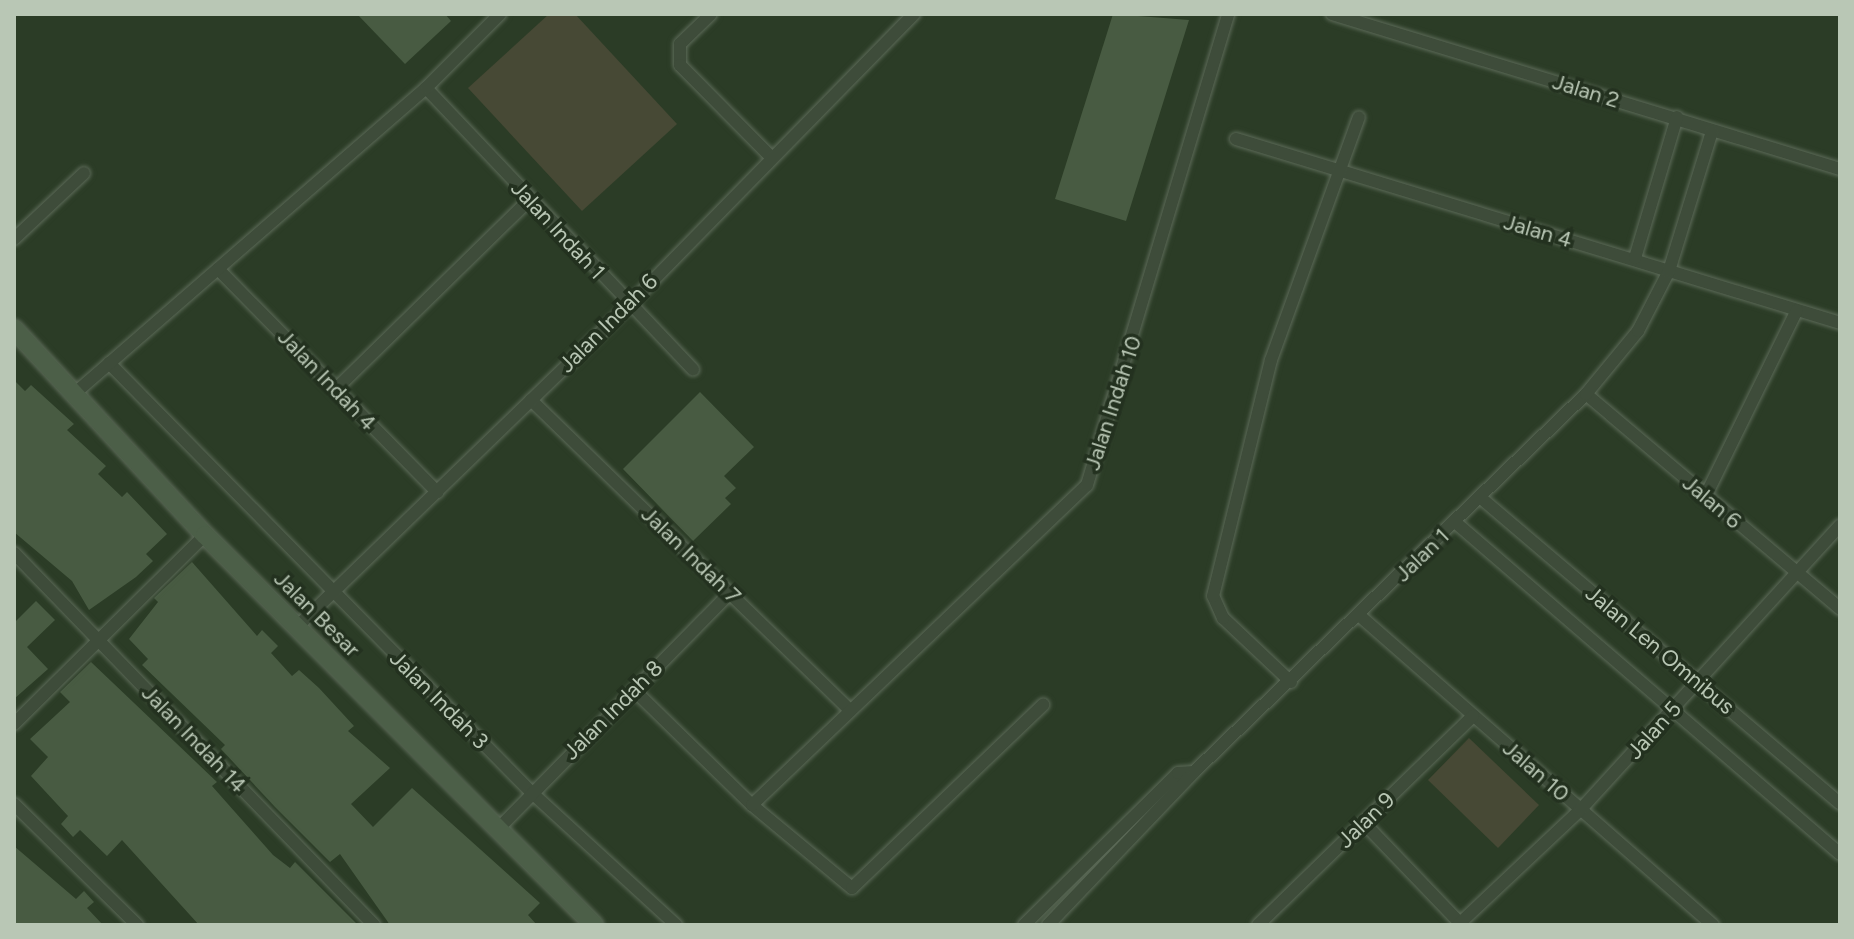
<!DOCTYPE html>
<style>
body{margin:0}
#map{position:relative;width:1854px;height:939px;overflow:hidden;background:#2b3c26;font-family:Figtree,sans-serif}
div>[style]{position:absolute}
.green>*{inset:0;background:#474935}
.building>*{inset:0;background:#485b42}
.roads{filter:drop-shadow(0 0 2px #5c6a58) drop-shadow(0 0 2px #5c6a58)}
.street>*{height:12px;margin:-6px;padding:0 6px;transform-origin:6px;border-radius:6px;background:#3e4c3a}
.secondary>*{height:18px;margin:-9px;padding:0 9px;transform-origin:9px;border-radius:9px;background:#4c5f48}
span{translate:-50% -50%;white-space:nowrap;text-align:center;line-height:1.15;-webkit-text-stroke:7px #23311f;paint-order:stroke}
.street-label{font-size:22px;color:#b9c7b5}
.frame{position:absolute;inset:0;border:16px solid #b9c7b5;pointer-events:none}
</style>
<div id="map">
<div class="green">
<i style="clip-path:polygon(549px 14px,575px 14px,677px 124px,582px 211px,468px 88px)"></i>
<i style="clip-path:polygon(1469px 738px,1539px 805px,1498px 848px,1428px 780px)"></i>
</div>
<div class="building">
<i style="clip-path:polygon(357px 14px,445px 14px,451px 21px,405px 64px)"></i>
<i style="clip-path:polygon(1113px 14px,1189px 20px,1126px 221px,1055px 199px)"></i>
<i style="clip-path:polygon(14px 380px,25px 391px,31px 385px,74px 424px,67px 430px,106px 466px,98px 474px,122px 497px,127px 492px,167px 534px,146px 554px,153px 561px,136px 577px,89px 610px,72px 581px,14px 532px)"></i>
<i style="clip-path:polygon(700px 392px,754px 447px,724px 476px,736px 488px,725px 498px,731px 504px,693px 541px,623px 469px)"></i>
<i style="clip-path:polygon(192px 562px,257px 636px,262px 630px,278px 646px,271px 653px,292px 676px,299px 670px,319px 688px,354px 726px,348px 731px,390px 768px,351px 804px,373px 827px,412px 788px,540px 903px,528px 915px,537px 925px,390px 925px,340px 854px,330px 862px,275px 807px,221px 749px,225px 745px,142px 665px,148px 659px,129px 639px,158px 602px,154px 598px)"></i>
<i style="clip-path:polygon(36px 601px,55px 620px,27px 647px,48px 669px,14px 699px,14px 623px)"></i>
<i style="clip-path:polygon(91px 662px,217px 782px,212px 786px,273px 855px,290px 868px,295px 862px,358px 925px,199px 925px,122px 840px,107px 856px,80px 830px,73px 837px,61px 824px,68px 816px,31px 776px,48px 757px,30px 739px,70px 702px,60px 692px)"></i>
<i style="clip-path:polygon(14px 846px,76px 899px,84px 891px,94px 902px,87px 908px,103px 925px,14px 925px)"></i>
</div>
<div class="roads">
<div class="street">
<i style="left:711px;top:14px;width:43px;rotate:135.9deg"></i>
<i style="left:680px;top:44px;width:21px;rotate:90deg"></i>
<i style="left:680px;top:65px;width:129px;rotate:45.3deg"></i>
<i style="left:1332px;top:14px;width:531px;rotate:16.97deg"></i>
<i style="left:426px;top:88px;width:388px;rotate:46.5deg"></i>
<i style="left:1236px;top:139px;width:631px;rotate:16.94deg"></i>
<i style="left:14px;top:239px;width:96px;rotate:-43.3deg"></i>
<i style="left:1635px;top:258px;width:147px;rotate:-73.4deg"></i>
<i style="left:218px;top:269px;width:313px;rotate:45.5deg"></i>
<i style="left:109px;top:363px;width:602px;rotate:45.47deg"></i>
<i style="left:531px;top:792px;width:197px;rotate:42.5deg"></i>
<i style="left:336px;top:389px;width:270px;rotate:-44.4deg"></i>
<i style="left:74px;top:394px;width:466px;rotate:-41deg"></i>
<i style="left:426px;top:88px;width:105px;rotate:-45deg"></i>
<i style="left:1586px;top:394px;width:333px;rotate:40.2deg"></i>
<i style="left:531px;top:400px;width:445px;rotate:44.2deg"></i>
<i style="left:1705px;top:497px;width:208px;rotate:-63.8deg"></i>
<i style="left:1481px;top:498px;width:471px;rotate:40.4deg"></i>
<i style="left:1455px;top:522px;width:508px;rotate:40.77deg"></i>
<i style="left:14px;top:553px;width:518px;rotate:45.94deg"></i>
<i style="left:1360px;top:616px;width:469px;rotate:41.2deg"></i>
<i style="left:297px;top:627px;width:461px;rotate:-44.1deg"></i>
<i style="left:628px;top:306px;width:409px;rotate:-45.6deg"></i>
<i style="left:1291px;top:682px;width:93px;rotate:-136.7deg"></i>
<i style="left:1223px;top:618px;width:24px;rotate:-114deg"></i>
<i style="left:1213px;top:596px;width:243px;rotate:-76.2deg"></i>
<i style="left:1271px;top:360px;width:258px;rotate:-70.1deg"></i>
<i style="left:634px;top:690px;width:165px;rotate:44.3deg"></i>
<i style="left:752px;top:805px;width:130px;rotate:39.7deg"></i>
<i style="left:852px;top:888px;width:265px;rotate:-43.8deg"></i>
<i style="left:14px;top:724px;width:269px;rotate:-44.7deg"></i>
<i style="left:14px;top:804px;width:173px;rotate:44.5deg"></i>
<i style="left:752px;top:805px;width:463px;rotate:-43.7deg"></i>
<i style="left:1087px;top:485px;width:492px;rotate:-73.3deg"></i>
<i style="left:1364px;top:823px;width:139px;rotate:46.2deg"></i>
<i style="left:498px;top:829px;width:331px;rotate:-45.5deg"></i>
<i style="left:1024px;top:925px;width:216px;rotate:-44.6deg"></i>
<i style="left:1178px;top:773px;width:16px;rotate:-4deg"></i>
<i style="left:1048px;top:925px;width:211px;rotate:-46.3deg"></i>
<i style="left:1194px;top:772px;width:545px;rotate:-43.96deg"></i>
<i style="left:1586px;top:394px;width:82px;rotate:-50.5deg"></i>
<i style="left:1638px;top:331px;width:68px;rotate:-62.7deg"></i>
<i style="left:1669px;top:271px;width:146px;rotate:-72.9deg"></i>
<i style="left:1258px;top:925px;width:300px;rotate:-44.2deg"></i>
<i style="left:1458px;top:925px;width:169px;rotate:-43.3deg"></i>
<i style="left:1581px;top:809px;width:384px;rotate:-47.6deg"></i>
</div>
<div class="secondary">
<i style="left:14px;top:329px;width:281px;rotate:47.2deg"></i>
<i style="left:205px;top:535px;width:551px;rotate:45.07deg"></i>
</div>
</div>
<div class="street-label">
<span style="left:1586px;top:91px;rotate:17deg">Jalan 2</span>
<span style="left:558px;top:230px;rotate:47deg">Jalan Indah 1</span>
<span style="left:1538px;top:231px;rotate:16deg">Jalan 4</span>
<span style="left:608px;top:323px;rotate:-45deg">Jalan Indah 6</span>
<span style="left:327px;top:380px;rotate:46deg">Jalan Indah 4</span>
<span style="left:1113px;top:403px;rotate:-72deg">Jalan Indah 10</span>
<span style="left:1712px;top:502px;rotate:40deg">Jalan 6</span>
<span style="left:691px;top:555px;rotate:44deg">Jalan Indah 7</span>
<span style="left:1422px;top:555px;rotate:-44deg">Jalan 1</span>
<span style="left:317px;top:614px;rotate:45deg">Jalan Besar</span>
<span style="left:1660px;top:650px;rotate:40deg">Jalan Len Omnibus</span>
<span style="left:439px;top:700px;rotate:45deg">Jalan Indah 3</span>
<span style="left:613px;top:710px;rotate:-45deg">Jalan Indah 8</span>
<span style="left:1654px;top:730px;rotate:-48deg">Jalan 5</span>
<span style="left:194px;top:739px;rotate:46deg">Jalan Indah 14</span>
<span style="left:1536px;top:771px;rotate:41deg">Jalan 10</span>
<span style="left:1366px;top:820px;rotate:-44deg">Jalan 9</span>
</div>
<div class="frame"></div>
</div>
